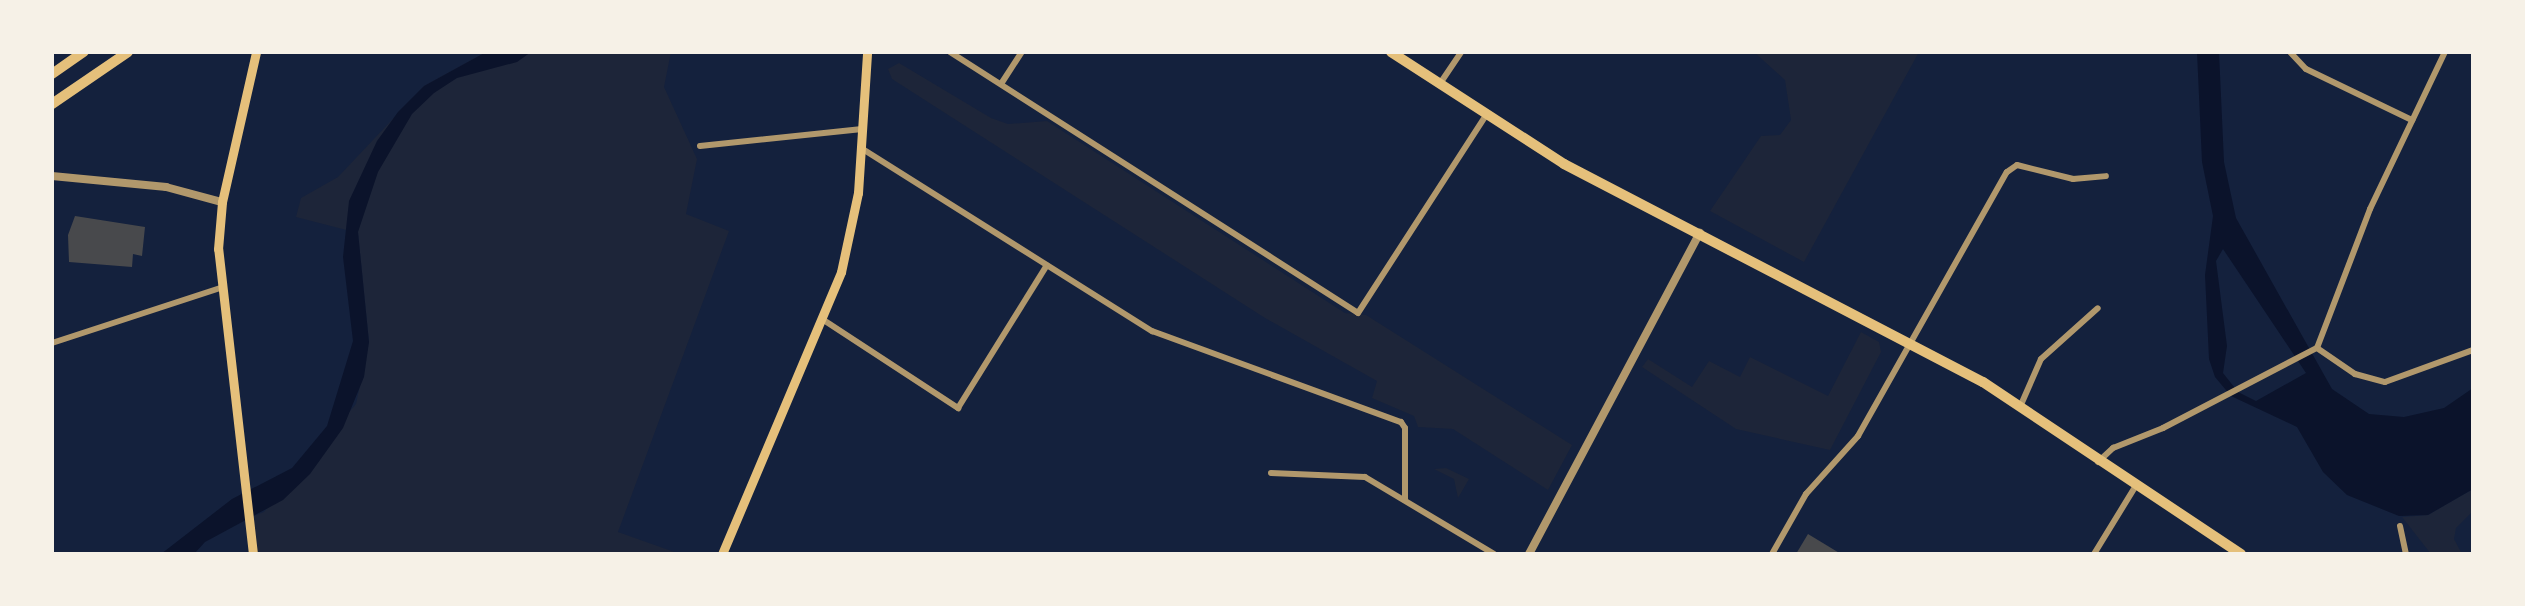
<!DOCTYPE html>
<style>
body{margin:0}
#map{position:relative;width:2525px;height:606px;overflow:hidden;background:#14213d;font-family:Raleway,sans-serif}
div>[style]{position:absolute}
.green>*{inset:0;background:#1d2539}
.water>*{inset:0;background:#0b132b}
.building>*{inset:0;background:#48494c}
.minor>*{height:6px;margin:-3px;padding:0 3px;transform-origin:3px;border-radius:3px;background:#b1986c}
.tertiary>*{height:8px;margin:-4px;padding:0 4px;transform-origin:4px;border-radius:4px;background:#b1986c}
.secondary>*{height:9px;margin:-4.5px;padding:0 4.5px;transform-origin:4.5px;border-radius:4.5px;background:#e5c07b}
.primary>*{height:10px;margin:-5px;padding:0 5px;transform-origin:5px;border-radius:5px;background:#e5c07b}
.trunk>*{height:10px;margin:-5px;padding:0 5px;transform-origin:5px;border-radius:5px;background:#e5c07b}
span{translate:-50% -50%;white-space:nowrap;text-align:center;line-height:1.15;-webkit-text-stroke:6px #f6f1e7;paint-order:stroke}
.frame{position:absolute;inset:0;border:54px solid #f6f1e7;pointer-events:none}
</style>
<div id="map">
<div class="green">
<i style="clip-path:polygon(486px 52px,671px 52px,664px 87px,697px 159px,686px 214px,729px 231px,618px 532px,680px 554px,253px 554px,247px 519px,264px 512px,356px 404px,369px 342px,358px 233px,296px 217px,301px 198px,338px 177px,424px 86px)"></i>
<i style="clip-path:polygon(1754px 52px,1919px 52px,1804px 262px,1710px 211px,1761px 136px,1780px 135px,1791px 120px,1785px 80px)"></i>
<i style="clip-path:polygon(899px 63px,991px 118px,1008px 124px,1047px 121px,1345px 313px,1366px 315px,1572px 445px,1548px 490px,1453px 429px,1418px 427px,1414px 416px,1372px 398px,1377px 381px,1265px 318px,892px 79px,888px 69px)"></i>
<i style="clip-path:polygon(1861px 332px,1879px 342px,1881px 352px,1830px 450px,1736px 429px,1642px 367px,1648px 359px,1692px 387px,1709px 361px,1740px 377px,1750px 357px,1828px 396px)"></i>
<i style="clip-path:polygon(1446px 468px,1469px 479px,1458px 498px,1454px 479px,1434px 469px)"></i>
<i style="clip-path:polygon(2473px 489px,2473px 511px,2456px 528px,2454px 539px,2462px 554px,2431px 554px,2402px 517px,2428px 515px)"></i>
</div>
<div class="water">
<i style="clip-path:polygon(486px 52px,531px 52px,517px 62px,457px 78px,434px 93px,412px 114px,378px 172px,358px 232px,369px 342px,364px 377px,343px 428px,310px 474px,283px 500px,205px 542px,194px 554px,161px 554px,232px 499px,292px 468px,327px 426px,353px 341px,343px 257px,349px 201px,377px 141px,398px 112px,424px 86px)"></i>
<i style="clip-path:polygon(evenodd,2197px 52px,2219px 52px,2224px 162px,2236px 218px,2332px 389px,2369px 414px,2404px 417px,2444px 408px,2473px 388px,2473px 489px,2428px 515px,2399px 516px,2347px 495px,2323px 472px,2297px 427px,2231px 396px,2215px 377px,2209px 359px,2205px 275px,2213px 216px,2202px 162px,2197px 52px,2223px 249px,2306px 373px,2256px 401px,2238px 392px,2223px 373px,2227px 346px,2216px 261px,2223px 249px)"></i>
</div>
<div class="building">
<i style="clip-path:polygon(75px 216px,145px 227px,142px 256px,133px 254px,132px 267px,69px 262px,68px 235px)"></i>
<i style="clip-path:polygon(1808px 534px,1841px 554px,1796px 554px)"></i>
</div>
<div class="minor">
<i style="left:950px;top:52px;width:484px;rotate:32.6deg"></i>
<i style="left:1358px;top:313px;width:234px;rotate:-57.1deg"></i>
<i style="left:2290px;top:52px;width:23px;rotate:47deg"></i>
<i style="left:2306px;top:69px;width:118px;rotate:25.7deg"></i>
<i style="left:1001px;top:84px;width:38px;rotate:-57deg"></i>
<i style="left:1439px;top:85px;width:40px;rotate:-56deg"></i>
<i style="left:700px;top:146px;width:163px;rotate:-6deg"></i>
<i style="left:861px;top:148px;width:344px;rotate:32.2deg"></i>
<i style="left:1152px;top:331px;width:265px;rotate:20.1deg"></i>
<i style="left:1401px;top:422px;width:7px;rotate:56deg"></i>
<i style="left:1405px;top:428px;width:72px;rotate:90deg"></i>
<i style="left:822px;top:319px;width:163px;rotate:33.2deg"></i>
<i style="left:958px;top:408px;width:168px;rotate:-58.1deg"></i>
<i style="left:52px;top:343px;width:177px;rotate:-18.1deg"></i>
<i style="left:2317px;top:348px;width:46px;rotate:34.4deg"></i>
<i style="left:2355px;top:374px;width:31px;rotate:15deg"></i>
<i style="left:2385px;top:382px;width:94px;rotate:-20deg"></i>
<i style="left:2020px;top:407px;width:52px;rotate:-66.4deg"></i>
<i style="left:2041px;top:359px;width:76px;rotate:-41.8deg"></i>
<i style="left:2098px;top:462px;width:21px;rotate:-43deg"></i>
<i style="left:2113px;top:448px;width:54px;rotate:-21.8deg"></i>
<i style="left:2163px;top:428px;width:174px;rotate:-27.5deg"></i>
<i style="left:2317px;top:348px;width:149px;rotate:-69.1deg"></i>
<i style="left:2370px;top:209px;width:174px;rotate:-64.5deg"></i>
<i style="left:1271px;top:473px;width:94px;rotate:2.4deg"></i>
<i style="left:1365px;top:477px;width:150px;rotate:30.8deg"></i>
<i style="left:2400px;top:526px;width:29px;rotate:78deg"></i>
<i style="left:1772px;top:554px;width:69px;rotate:-60.5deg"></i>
<i style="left:1806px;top:494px;width:78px;rotate:-48.1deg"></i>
<i style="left:1858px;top:436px;width:303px;rotate:-60.6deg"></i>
<i style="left:2007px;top:172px;width:12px;rotate:-35deg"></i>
<i style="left:2017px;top:165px;width:58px;rotate:14deg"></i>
<i style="left:2073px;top:179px;width:33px;rotate:-5deg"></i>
<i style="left:2094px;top:554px;width:79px;rotate:-58.5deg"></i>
</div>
<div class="tertiary">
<i style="left:52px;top:176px;width:115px;rotate:5.5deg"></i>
<i style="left:166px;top:187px;width:58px;rotate:15deg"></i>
<i style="left:1529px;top:554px;width:364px;rotate:-62deg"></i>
</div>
<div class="secondary">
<i style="left:253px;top:554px;width:307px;rotate:-96.5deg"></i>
<i style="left:218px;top:249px;width:47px;rotate:-85.1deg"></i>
<i style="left:222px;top:202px;width:154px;rotate:-77.2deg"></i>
<i style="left:722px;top:554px;width:306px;rotate:-67.1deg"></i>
<i style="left:841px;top:272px;width:81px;rotate:-77.9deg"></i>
<i style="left:858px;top:193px;width:141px;rotate:-86.3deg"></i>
</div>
<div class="primary">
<i style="left:1391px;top:52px;width:206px;rotate:32.9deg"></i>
<i style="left:1564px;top:164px;width:472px;rotate:27.5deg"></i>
<i style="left:1983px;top:382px;width:310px;rotate:33.7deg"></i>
</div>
<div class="trunk">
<i style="left:52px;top:74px;width:39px;rotate:-35deg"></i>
<i style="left:52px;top:104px;width:92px;rotate:-34.4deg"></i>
</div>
<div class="frame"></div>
</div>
